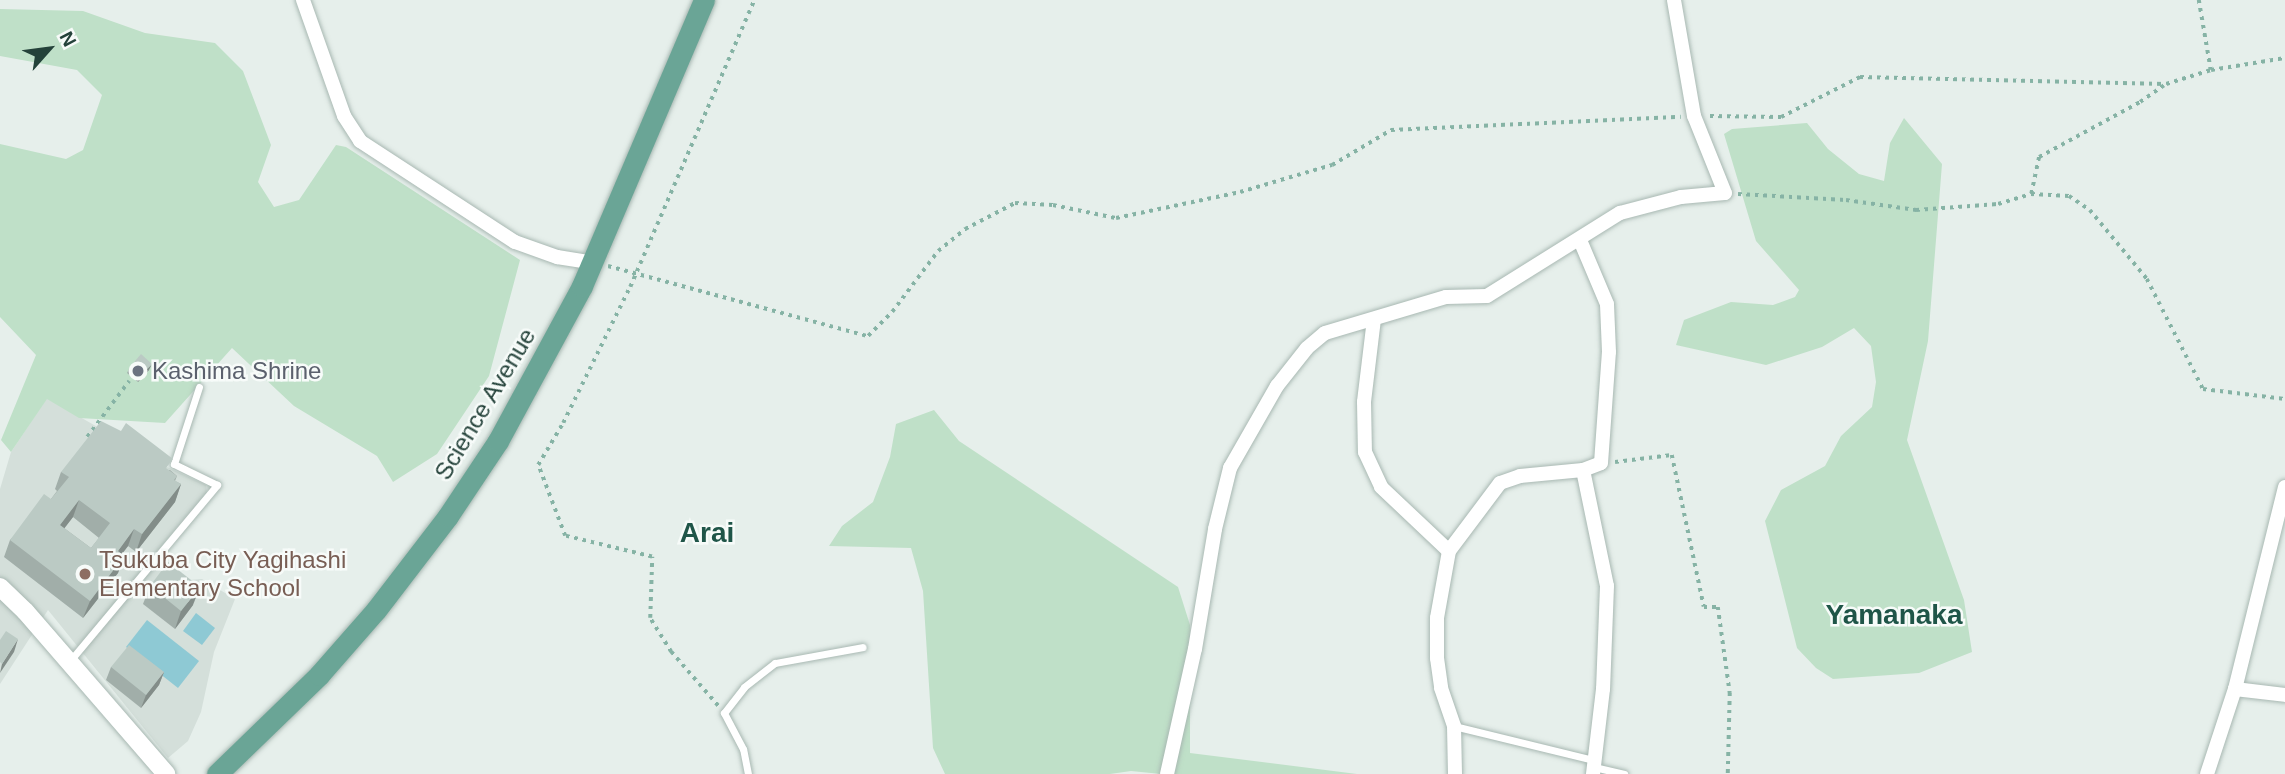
<!DOCTYPE html>
<style>
body{margin:0}
#map{position:relative;width:2285px;height:774px;overflow:hidden;background:#e6efeb;font-family:Arial,sans-serif}
div>[style]{position:absolute}
.built>*{inset:0;background:#d4dfda}
.green>*{inset:0;background:#bfe0c8}
.water>*{inset:0;background:#8ec9d4}
.path>*{height:3.5px;margin-top:-1.75px;transform-origin:0;background:repeating-linear-gradient(90deg,#86b3a5 0 3.5px,transparent 0 8.5px)}
.roads{filter:drop-shadow(0 0 2px #a8b8b2) drop-shadow(0 0 2px #a8b8b2)}
.service>*{height:7px;margin:-3.5px;padding:0 3.5px;transform-origin:3.5px;border-radius:3.5px;background:#fff}
.minor>*{height:14px;margin:-7px;padding:0 7px;transform-origin:7px;border-radius:7px;background:#fff}
.tertiary>*{height:18px;margin:-9px;padding:0 9px;transform-origin:9px;border-radius:9px;background:#fff}
.primary>*{height:21px;margin:-10.5px;padding:0 10.5px;transform-origin:10.5px;border-radius:10.5px;background:#6aa596}
.wall>*{inset:0;background:#a1aea9}
.shaded-wall>*{inset:0;background:#838d89}
.building>*{inset:0;background:#bbcac4}
.dots>*{width:19px;height:19px;translate:-50% -50%;box-sizing:border-box;border:4px solid #f7fbf9;border-radius:50%}
span{translate:-50% -50%;white-space:nowrap;text-align:center;line-height:1.15;-webkit-text-stroke:5px #f7fbf9;paint-order:stroke}
.worship-label{font-size:24px;color:#5b616d}
.left{translate:0 -50%;text-align:left}
.street-label{font-size:24px;color:#24423a}
.education-label{font-size:24px;color:#785e54}
.quarter-label{font-size:28px;color:#1f5548;font-weight:700}
.north{position:absolute;left:14px;top:14px;width:70px;height:70px;-webkit-text-stroke:5px #f7fbf9;paint-order:stroke;rotate:62deg;font-size:19px;font-weight:700;line-height:28px;text-align:center;color:#24423a}
.north::after{content:'';display:block;margin:auto;width:24px;height:32px;background:#24423a;clip-path:polygon(50% 0,100% 100%,50% 72%,0 100%)}
</style>
<div id="map">
<div class="built">
<i style="clip-path:polygon(47px 398px,167px 467px,206px 485px,207px 493px,148px 562px,155px 568px,189px 580px,202px 579px,235px 599px,214px 652px,201px 712px,188px 741px,168px 758px,48px 610px,0 684px,0 489px,11px 452px)"></i>
</div>
<div class="green">
<i style="clip-path:polygon(0 9px,83px 11px,145px 33px,215px 43px,243px 71px,271px 145px,258px 182px,274px 207px,299px 200px,336px 145px,346px 147px,520px 260px,489px 376px,437px 454px,393px 482px,377px 456px,294px 406px,232px 348px,165px 423px,79px 418px,47px 399px,11px 452px,1px 440px,36px 355px,0 317px,0 144px,66px 159px,83px 150px,102px 95px,77px 70px,0 56px)"></i>
<i style="clip-path:polygon(1904px 118px,1942px 164px,1928px 341px,1907px 440px,1964px 600px,1972px 652px,1919px 673px,1833px 679px,1816px 668px,1797px 648px,1765px 521px,1781px 490px,1825px 466px,1841px 436px,1872px 407px,1876px 382px,1871px 346px,1854px 328px,1822px 347px,1766px 365px,1676px 345px,1684px 320px,1731px 302px,1773px 305px,1795px 297px,1799px 290px,1756px 241px,1724px 134px,1732px 129px,1807px 123px,1828px 149px,1859px 174px,1884px 181px,1890px 143px)"></i>
<i style="clip-path:polygon(934px 410px,959px 441px,1178px 587px,1190px 625px,1190px 753px,1357px 774px,1161px 774px,1131px 771px,1110px 774px,945px 774px,933px 748px,923px 591px,911px 548px,829px 546px,842px 526px,873px 502px,890px 457px,896px 424px)"></i>
</div>
<div class="water">
<i style="clip-path:polygon(196px 613px,215px 628px,202px 645px,183px 631px)"></i>
<i style="clip-path:polygon(147px 620px,199px 661px,178px 688px,126px 647px)"></i>
</div>
<div class="path">
<i style="left:2199px;top:0;width:71px;rotate:80.3deg"></i>
<i style="left:1710px;top:116px;width:71px;rotate:0.8deg"></i>
<i style="left:1781px;top:117px;width:89px;rotate:-26.9deg"></i>
<i style="left:1860px;top:77px;width:306px;rotate:1.3deg"></i>
<i style="left:2166px;top:84px;width:47px;rotate:-17.3deg"></i>
<i style="left:2211px;top:70px;width:75px;rotate:-9.2deg"></i>
<i style="left:1738px;top:194px;width:108px;rotate:3.2deg"></i>
<i style="left:1846px;top:200px;width:71px;rotate:8.1deg"></i>
<i style="left:1916px;top:210px;width:82px;rotate:-4.2deg"></i>
<i style="left:1998px;top:204px;width:34px;rotate:-17deg"></i>
<i style="left:2031px;top:194px;width:38px;rotate:3deg"></i>
<i style="left:2069px;top:196px;width:25px;rotate:34deg"></i>
<i style="left:2090px;top:210px;width:89px;rotate:50.4deg"></i>
<i style="left:2147px;top:279px;width:123px;rotate:63deg"></i>
<i style="left:2203px;top:389px;width:83px;rotate:7deg"></i>
<i style="left:2031px;top:194px;width:38px;rotate:-78deg"></i>
<i style="left:2039px;top:157px;width:115px;rotate:-28.6deg"></i>
<i style="left:2140px;top:102px;width:29px;rotate:-35deg"></i>
<i style="left:608px;top:266px;width:269px;rotate:15.1deg"></i>
<i style="left:868px;top:336px;width:34px;rotate:-45deg"></i>
<i style="left:892px;top:312px;width:76px;rotate:-53deg"></i>
<i style="left:938px;top:251px;width:35px;rotate:-39deg"></i>
<i style="left:965px;top:229px;width:56px;rotate:-27.5deg"></i>
<i style="left:1015px;top:203px;width:38px;rotate:3deg"></i>
<i style="left:1053px;top:205px;width:64px;rotate:11.7deg"></i>
<i style="left:1116px;top:218px;width:127px;rotate:-11.8deg"></i>
<i style="left:1240px;top:192px;width:96px;rotate:-16.4deg"></i>
<i style="left:1332px;top:165px;width:69px;rotate:-30.7deg"></i>
<i style="left:1391px;top:130px;width:290px;rotate:-2.6deg"></i>
<i style="left:87px;top:437px;width:70px;rotate:-53.1deg"></i>
<i style="left:1615px;top:462px;width:57px;rotate:-7deg"></i>
<i style="left:1672px;top:455px;width:155px;rotate:78.1deg"></i>
<i style="left:1704px;top:607px;width:14px"></i>
<i style="left:1718px;top:607px;width:87px;rotate:82.1deg"></i>
<i style="left:1730px;top:693px;width:81px;rotate:91.4deg"></i>
<i style="left:718px;top:706px;width:72px;rotate:-131deg"></i>
<i style="left:671px;top:652px;width:40px;rotate:-122deg"></i>
<i style="left:650px;top:618px;width:61px;rotate:-88.1deg"></i>
<i style="left:652px;top:557px;width:89px;rotate:-166.4deg"></i>
<i style="left:565px;top:536px;width:76px;rotate:-110.8deg"></i>
<i style="left:538px;top:465px;width:49px;rotate:-59.2deg"></i>
<i style="left:563px;top:423px;width:152px;rotate:-63.8deg"></i>
<i style="left:630px;top:287px;width:313px;rotate:-66.6deg"></i>
</div>
<div class="roads">
<div class="service">
<i style="left:69px;top:662px;width:231px;rotate:-50.1deg"></i>
<i style="left:217px;top:485px;width:48px;rotate:-154deg"></i>
<i style="left:174px;top:464px;width:81px;rotate:-72deg"></i>
<i style="left:1454px;top:726px;width:144px;rotate:13.7deg"></i>
<i style="left:1594px;top:767px;width:31px;rotate:13deg"></i>
<i style="left:748px;top:774px;width:25px;rotate:-101deg"></i>
<i style="left:743px;top:749px;width:41px;rotate:-117.8deg"></i>
<i style="left:724px;top:713px;width:33px;rotate:-52deg"></i>
<i style="left:744px;top:687px;width:39px;rotate:-38deg"></i>
<i style="left:775px;top:663px;width:89px;rotate:-10.3deg"></i>
</div>
<div class="minor">
<i style="left:303px;top:0;width:123px;rotate:70.5deg"></i>
<i style="left:344px;top:116px;width:30px;rotate:57deg"></i>
<i style="left:360px;top:141px;width:185px;rotate:33.1deg"></i>
<i style="left:515px;top:242px;width:45px;rotate:19.7deg"></i>
<i style="left:557px;top:257px;width:36px;rotate:9deg"></i>
<i style="left:1374px;top:319px;width:84px;rotate:96.9deg"></i>
<i style="left:1364px;top:402px;width:50px;rotate:88.9deg"></i>
<i style="left:1365px;top:452px;width:38px;rotate:65deg"></i>
<i style="left:1381px;top:487px;width:93px;rotate:43.3deg"></i>
<i style="left:1449px;top:551px;width:68px;rotate:100.2deg"></i>
<i style="left:1437px;top:618px;width:40px;rotate:90deg"></i>
<i style="left:1437px;top:658px;width:30px;rotate:82deg"></i>
<i style="left:1441px;top:688px;width:40px;rotate:71.1deg"></i>
<i style="left:1454px;top:726px;width:48px;rotate:88.8deg"></i>
<i style="left:1583px;top:470px;width:118px;rotate:78.3deg"></i>
<i style="left:1607px;top:586px;width:103px;rotate:92.2deg"></i>
<i style="left:1603px;top:689px;width:86px;rotate:96.7deg"></i>
<i style="left:1449px;top:551px;width:85px;rotate:-53.1deg"></i>
<i style="left:1500px;top:483px;width:21px;rotate:-19deg"></i>
<i style="left:1520px;top:476px;width:63px;rotate:-5.4deg"></i>
<i style="left:1583px;top:470px;width:19px;rotate:-21deg"></i>
<i style="left:1601px;top:463px;width:111px;rotate:-85.9deg"></i>
<i style="left:1609px;top:352px;width:48px;rotate:-92.4deg"></i>
<i style="left:1607px;top:304px;width:69px;rotate:-112.9deg"></i>
<i style="left:2235px;top:689px;width:50px;rotate:6.8deg"></i>
<i style="left:1167px;top:774px;width:128px;rotate:-77.4deg"></i>
<i style="left:1195px;top:649px;width:122px;rotate:-80.5deg"></i>
<i style="left:1215px;top:529px;width:63px;rotate:-76.2deg"></i>
<i style="left:1230px;top:468px;width:95px;rotate:-60.2deg"></i>
<i style="left:1277px;top:386px;width:48px;rotate:-51.7deg"></i>
<i style="left:1307px;top:348px;width:23px;rotate:-40deg"></i>
<i style="left:1325px;top:333px;width:126px;rotate:-16.6deg"></i>
<i style="left:1446px;top:297px;width:41px;rotate:-1.4deg"></i>
<i style="left:1487px;top:296px;width:157px;rotate:-32deg"></i>
<i style="left:1620px;top:213px;width:63px;rotate:-14.7deg"></i>
<i style="left:1681px;top:197px;width:44px;rotate:-5.2deg"></i>
<i style="left:1725px;top:193px;width:83px;rotate:-111.9deg"></i>
<i style="left:1694px;top:116px;width:118px;rotate:-99.8deg"></i>
<i style="left:2207px;top:774px;width:89px;rotate:-71.8deg"></i>
<i style="left:2235px;top:689px;width:208px;rotate:-76.1deg"></i>
</div>
<div class="tertiary">
<i style="left:0;top:587px;width:35px;rotate:44deg"></i>
<i style="left:25px;top:611px;width:216px;rotate:49.1deg"></i>
</div>
<div class="primary">
<i style="left:217px;top:774px;width:142px;rotate:-44.1deg"></i>
<i style="left:319px;top:675px;width:86px;rotate:-48.8deg"></i>
<i style="left:376px;top:610px;width:118px;rotate:-52.5deg"></i>
<i style="left:448px;top:516px;width:90px;rotate:-56.3deg"></i>
<i style="left:498px;top:441px;width:176px;rotate:-61.5deg"></i>
<i style="left:582px;top:286px;width:311px;rotate:-66.9deg"></i>
</div>
</div>
<div class="wall">
<i style="clip-path:polygon(130px 367px,149px 370px,138px 382px,127px 373px)"></i>
<i style="clip-path:polygon(evenodd,170px 470px,177px 476px,175px 481px,181px 484px,175px 502px,136px 552px,128px 546px,122px 554px,124px 556px,118px 573px,83px 618px,4px 557px,10px 540px,51px 499px,57px 491px,55px 489px,61px 472px,170px 470px,73px 517px,99px 538px,91px 548px,64px 528px,73px 517px)"></i>
<i style="clip-path:polygon(150px 586px,193px 605px,175px 629px,143px 604px)"></i>
<i style="clip-path:polygon(111px 667px,164px 672px,159px 685px,141px 708px,106px 680px)"></i>
</div>
<div class="shaded-wall">
<i style="clip-path:polygon(152px 364px,149px 370px,138px 382px,140px 376px)"></i>
<i style="clip-path:polygon(181px 484px,175px 502px,136px 552px,142px 534px)"></i>
<i style="clip-path:polygon(79px 500px,73px 517px,54px 542px,60px 525px)"></i>
<i style="clip-path:polygon(134px 529px,128px 546px,111px 568px,118px 551px)"></i>
<i style="clip-path:polygon(124px 556px,118px 573px,83px 618px,90px 601px)"></i>
<i style="clip-path:polygon(200px 587px,193px 605px,175px 629px,181px 611px)"></i>
<i style="clip-path:polygon(18px 639px,14px 652px,0 673px,2px 664px)"></i>
<i style="clip-path:polygon(164px 672px,159px 685px,141px 708px,146px 695px)"></i>
</div>
<div class="building">
<i style="clip-path:polygon(141px 354px,152px 364px,140px 376px,130px 367px)"></i>
<i style="clip-path:polygon(evenodd,101px 421px,121px 431px,126px 423px,173px 459px,166px 468px,177px 476px,174px 480px,181px 484px,142px 534px,134px 529px,118px 551px,124px 556px,90px 601px,10px 540px,44px 494px,51px 499px,69px 477px,61px 472px,101px 421px,79px 500px,110px 523px,91px 548px,60px 525px,79px 500px)"></i>
<i style="clip-path:polygon(168px 562px,200px 587px,181px 611px,150px 586px)"></i>
<i style="clip-path:polygon(6px 631px,18px 639px,2px 664px,0 662px,0 640px)"></i>
<i style="clip-path:polygon(129px 645px,164px 672px,146px 695px,111px 667px)"></i>
</div>
<div class="dots">
<i style="left:138px;top:371px;background:#6b7280"></i>
<i style="left:85px;top:574px;background:#8d6e63"></i>
</div>
<div class="worship-label">
<span class="left" style="left:152px;top:371px">Kashima Shrine</span>
</div>
<div class="street-label">
<span style="left:485px;top:404px;rotate:-59deg">Science Avenue</span>
</div>
<div class="education-label">
<span class="left" style="left:99px;top:574px">Tsukuba City Yagihashi<br>Elementary School</span>
</div>
<div class="quarter-label">
<span style="left:707px;top:533px">Arai</span>
<span style="left:1894px;top:615px">Yamanaka</span>
</div>
<div class="north">N</div>
</div>
